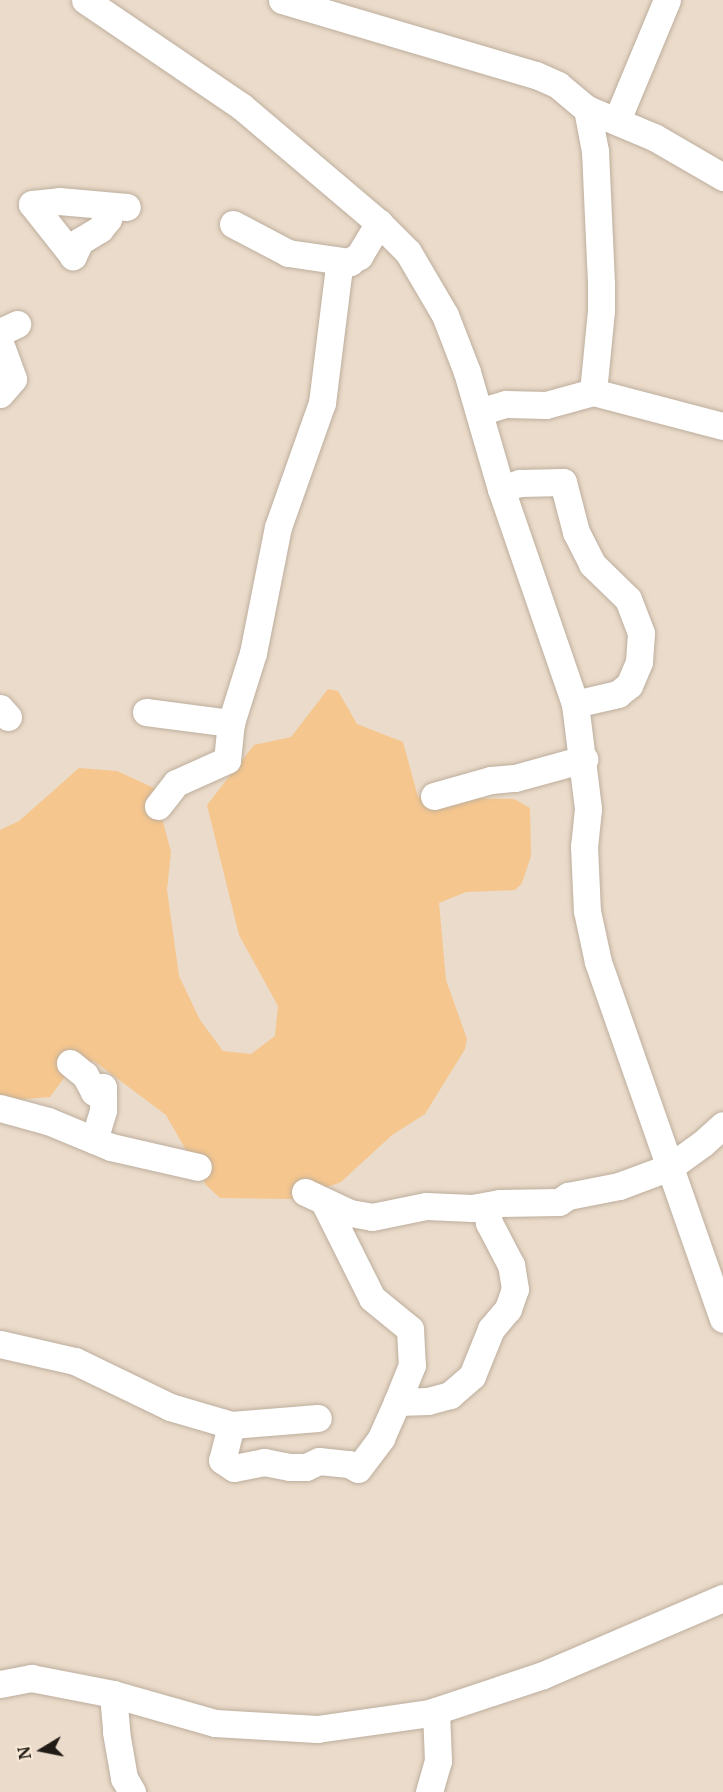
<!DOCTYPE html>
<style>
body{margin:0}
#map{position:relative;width:723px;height:1792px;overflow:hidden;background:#ebdbca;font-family:Merriweather,serif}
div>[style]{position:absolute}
.green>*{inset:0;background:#f5c68e}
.roads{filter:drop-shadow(0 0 2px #bdae9d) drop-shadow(0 0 2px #bdae9d)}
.minor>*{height:27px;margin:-13.5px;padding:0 13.5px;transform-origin:13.5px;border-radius:13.5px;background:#fff}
span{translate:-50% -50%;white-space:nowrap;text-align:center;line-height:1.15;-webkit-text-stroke:4.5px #f8e9d7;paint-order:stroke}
.north{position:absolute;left:12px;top:1720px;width:60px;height:60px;-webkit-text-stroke:4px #f8e9d7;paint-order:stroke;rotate:260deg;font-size:16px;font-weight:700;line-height:24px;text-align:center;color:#201b14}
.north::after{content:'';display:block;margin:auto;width:21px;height:27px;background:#201b14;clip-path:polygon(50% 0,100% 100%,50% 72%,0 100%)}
</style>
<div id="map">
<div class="green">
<i style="clip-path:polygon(328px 689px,338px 691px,357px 724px,403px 742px,418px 797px,514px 799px,530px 808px,531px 856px,522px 883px,515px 890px,466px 892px,439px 903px,446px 980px,467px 1039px,465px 1049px,425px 1114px,392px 1135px,341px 1182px,296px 1199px,220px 1198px,206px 1185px,166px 1115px,94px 1061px,75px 1063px,50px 1097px,0 1101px,0 830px,19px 821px,79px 768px,117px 771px,154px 788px,171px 852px,167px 890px,179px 976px,200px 1020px,223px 1051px,251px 1054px,275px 1036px,278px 1006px,239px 935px,207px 805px,254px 745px,291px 737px)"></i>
</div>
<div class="roads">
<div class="minor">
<i style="left:85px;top:0;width:189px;rotate:34.2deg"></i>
<i style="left:241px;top:106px;width:181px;rotate:40.3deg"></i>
<i style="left:379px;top:223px;width:41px;rotate:45deg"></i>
<i style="left:408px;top:252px;width:73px;rotate:59.6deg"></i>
<i style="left:445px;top:315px;width:61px;rotate:68.9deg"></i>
<i style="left:467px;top:372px;width:122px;rotate:73.8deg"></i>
<i style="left:501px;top:489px;width:227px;rotate:71deg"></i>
<i style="left:575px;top:704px;width:106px;rotate:82.9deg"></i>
<i style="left:588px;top:809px;width:37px;rotate:96deg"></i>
<i style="left:584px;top:846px;width:65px;rotate:87.4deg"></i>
<i style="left:587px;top:911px;width:52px;rotate:77.8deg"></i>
<i style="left:598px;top:962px;width:378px;rotate:70.7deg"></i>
<i style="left:282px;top:0;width:265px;rotate:16.5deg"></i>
<i style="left:536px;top:75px;width:24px;rotate:24deg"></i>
<i style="left:558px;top:85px;width:38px;rotate:40deg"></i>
<i style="left:587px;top:109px;width:73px;rotate:22.7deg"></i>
<i style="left:654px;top:137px;width:80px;rotate:30.1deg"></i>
<i style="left:617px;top:120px;width:130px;rotate:-67.4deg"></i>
<i style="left:111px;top:206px;width:13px;rotate:103deg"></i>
<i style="left:108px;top:219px;width:13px;rotate:129deg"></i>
<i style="left:100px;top:229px;width:23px;rotate:149deg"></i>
<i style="left:80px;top:241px;width:17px;rotate:115deg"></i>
<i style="left:73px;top:256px;width:66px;rotate:-128.3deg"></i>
<i style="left:32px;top:204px;width:27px;rotate:-6deg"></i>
<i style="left:59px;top:201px;width:68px;rotate:5deg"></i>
<i style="left:233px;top:224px;width:62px;rotate:27.8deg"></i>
<i style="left:288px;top:253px;width:63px;rotate:8.3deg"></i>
<i style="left:0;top:332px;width:19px;rotate:-25deg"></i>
<i style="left:0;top:343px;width:38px;rotate:70deg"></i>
<i style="left:13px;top:379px;width:20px;rotate:131deg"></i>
<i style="left:593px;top:392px;width:134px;rotate:14.7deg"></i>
<i style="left:479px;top:412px;width:28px;rotate:-17deg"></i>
<i style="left:506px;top:404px;width:40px;rotate:1.4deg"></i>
<i style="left:546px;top:405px;width:49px;rotate:-15.5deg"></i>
<i style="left:593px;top:392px;width:81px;rotate:-84.4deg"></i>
<i style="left:601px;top:311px;width:28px;rotate:-90deg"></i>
<i style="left:601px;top:283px;width:132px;rotate:-92.6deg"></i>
<i style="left:595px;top:151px;width:43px;rotate:-100.8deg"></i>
<i style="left:501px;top:489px;width:20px;rotate:-18deg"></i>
<i style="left:520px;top:483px;width:43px;rotate:-1.3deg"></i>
<i style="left:563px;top:482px;width:52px;rotate:75.4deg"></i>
<i style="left:576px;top:532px;width:36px;rotate:63deg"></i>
<i style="left:592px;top:564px;width:50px;rotate:44.2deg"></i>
<i style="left:628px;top:599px;width:36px;rotate:69deg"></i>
<i style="left:641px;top:633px;width:29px;rotate:94deg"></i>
<i style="left:639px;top:662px;width:25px;rotate:113deg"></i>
<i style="left:629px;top:685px;width:14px;rotate:141deg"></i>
<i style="left:618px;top:694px;width:44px;rotate:166.9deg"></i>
<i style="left:0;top:708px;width:12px;rotate:48deg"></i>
<i style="left:146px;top:712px;width:86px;rotate:7.4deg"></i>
<i style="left:434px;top:796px;width:59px;rotate:-15.7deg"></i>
<i style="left:491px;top:780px;width:24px;rotate:-5deg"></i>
<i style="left:515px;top:778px;width:72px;rotate:-15.4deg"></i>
<i style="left:158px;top:806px;width:29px;rotate:-52deg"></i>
<i style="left:176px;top:783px;width:56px;rotate:-24.3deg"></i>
<i style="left:227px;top:760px;width:37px;rotate:-84deg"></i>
<i style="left:231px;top:723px;width:73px;rotate:-72.6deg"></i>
<i style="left:253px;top:653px;width:128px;rotate:-78.8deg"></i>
<i style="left:278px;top:527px;width:132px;rotate:-70.5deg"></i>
<i style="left:322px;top:403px;width:130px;rotate:-82.9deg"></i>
<i style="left:338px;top:274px;width:9px;rotate:-69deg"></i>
<i style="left:341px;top:266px;width:21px;rotate:-29deg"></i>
<i style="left:359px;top:256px;width:39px;rotate:-59deg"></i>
<i style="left:70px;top:1063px;width:19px;rotate:39deg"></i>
<i style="left:85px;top:1075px;width:19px;rotate:62deg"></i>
<i style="left:94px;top:1092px;width:10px;rotate:-29deg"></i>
<i style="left:0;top:1108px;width:50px;rotate:15.2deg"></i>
<i style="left:48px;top:1121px;width:68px;rotate:22.4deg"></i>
<i style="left:111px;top:1147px;width:89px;rotate:12.9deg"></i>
<i style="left:94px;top:1140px;width:31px;rotate:-73deg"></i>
<i style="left:103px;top:1110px;width:23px;rotate:-90deg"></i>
<i style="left:305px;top:1192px;width:50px;rotate:25deg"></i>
<i style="left:350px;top:1213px;width:22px;rotate:10deg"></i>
<i style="left:372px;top:1217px;width:55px;rotate:-11.5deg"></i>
<i style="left:426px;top:1206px;width:46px;rotate:2.5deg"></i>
<i style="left:472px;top:1208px;width:28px;rotate:-10deg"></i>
<i style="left:500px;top:1203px;width:59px;rotate:-1deg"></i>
<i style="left:559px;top:1202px;width:11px;rotate:-34deg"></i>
<i style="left:568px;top:1196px;width:52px;rotate:-11.1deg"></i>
<i style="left:619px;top:1186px;width:54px;rotate:-20.4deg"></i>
<i style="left:670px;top:1167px;width:39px;rotate:-36deg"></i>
<i style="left:702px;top:1144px;width:28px;rotate:-42deg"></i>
<i style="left:324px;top:1202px;width:107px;rotate:63.4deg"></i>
<i style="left:372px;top:1298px;width:49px;rotate:39.2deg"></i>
<i style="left:410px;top:1329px;width:36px;rotate:87deg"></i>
<i style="left:412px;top:1365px;width:40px;rotate:112deg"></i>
<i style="left:0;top:1344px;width:77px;rotate:12.8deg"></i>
<i style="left:75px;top:1361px;width:106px;rotate:25.8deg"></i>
<i style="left:170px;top:1407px;width:64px;rotate:16.4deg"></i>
<i style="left:231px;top:1425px;width:87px;rotate:-4.6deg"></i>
<i style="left:231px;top:1425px;width:36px;rotate:104deg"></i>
<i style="left:222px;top:1460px;width:14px;rotate:34deg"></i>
<i style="left:234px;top:1468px;width:31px;rotate:-11deg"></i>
<i style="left:264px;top:1462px;width:26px;rotate:11deg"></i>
<i style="left:290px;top:1467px;width:16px"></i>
<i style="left:306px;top:1467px;width:14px;rotate:-25deg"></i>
<i style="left:319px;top:1461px;width:30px;rotate:6deg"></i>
<i style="left:349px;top:1464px;width:10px;rotate:29deg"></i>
<i style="left:358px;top:1469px;width:39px;rotate:-53deg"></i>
<i style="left:381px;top:1438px;width:39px;rotate:-66deg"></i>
<i style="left:397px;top:1402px;width:31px;rotate:-2deg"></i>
<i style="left:428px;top:1401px;width:23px;rotate:-15deg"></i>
<i style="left:450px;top:1395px;width:29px;rotate:-41deg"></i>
<i style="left:472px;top:1376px;width:51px;rotate:-68deg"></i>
<i style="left:491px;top:1329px;width:26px;rotate:-50deg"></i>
<i style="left:508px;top:1309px;width:21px;rotate:-71deg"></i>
<i style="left:515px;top:1289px;width:24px;rotate:-99deg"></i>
<i style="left:511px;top:1265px;width:47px;rotate:-117.6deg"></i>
<i style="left:489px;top:1223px;width:17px;rotate:-100deg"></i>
<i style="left:0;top:1684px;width:32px;rotate:-11deg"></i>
<i style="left:31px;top:1678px;width:84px;rotate:11deg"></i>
<i style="left:113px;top:1694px;width:106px;rotate:15.9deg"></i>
<i style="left:215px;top:1723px;width:102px;rotate:3.4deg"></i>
<i style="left:317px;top:1729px;width:113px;rotate:-8.1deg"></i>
<i style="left:429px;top:1713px;width:120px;rotate:-18.4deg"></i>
<i style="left:543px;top:1675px;width:196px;rotate:-23.2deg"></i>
<i style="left:113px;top:1694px;width:38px;rotate:85deg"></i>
<i style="left:116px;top:1732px;width:47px;rotate:80.1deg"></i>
<i style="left:124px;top:1778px;width:16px;rotate:60deg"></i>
<i style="left:429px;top:1792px;width:32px;rotate:-74deg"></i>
<i style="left:438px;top:1761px;width:50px;rotate:-92.3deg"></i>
</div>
</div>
<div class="north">N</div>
</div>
